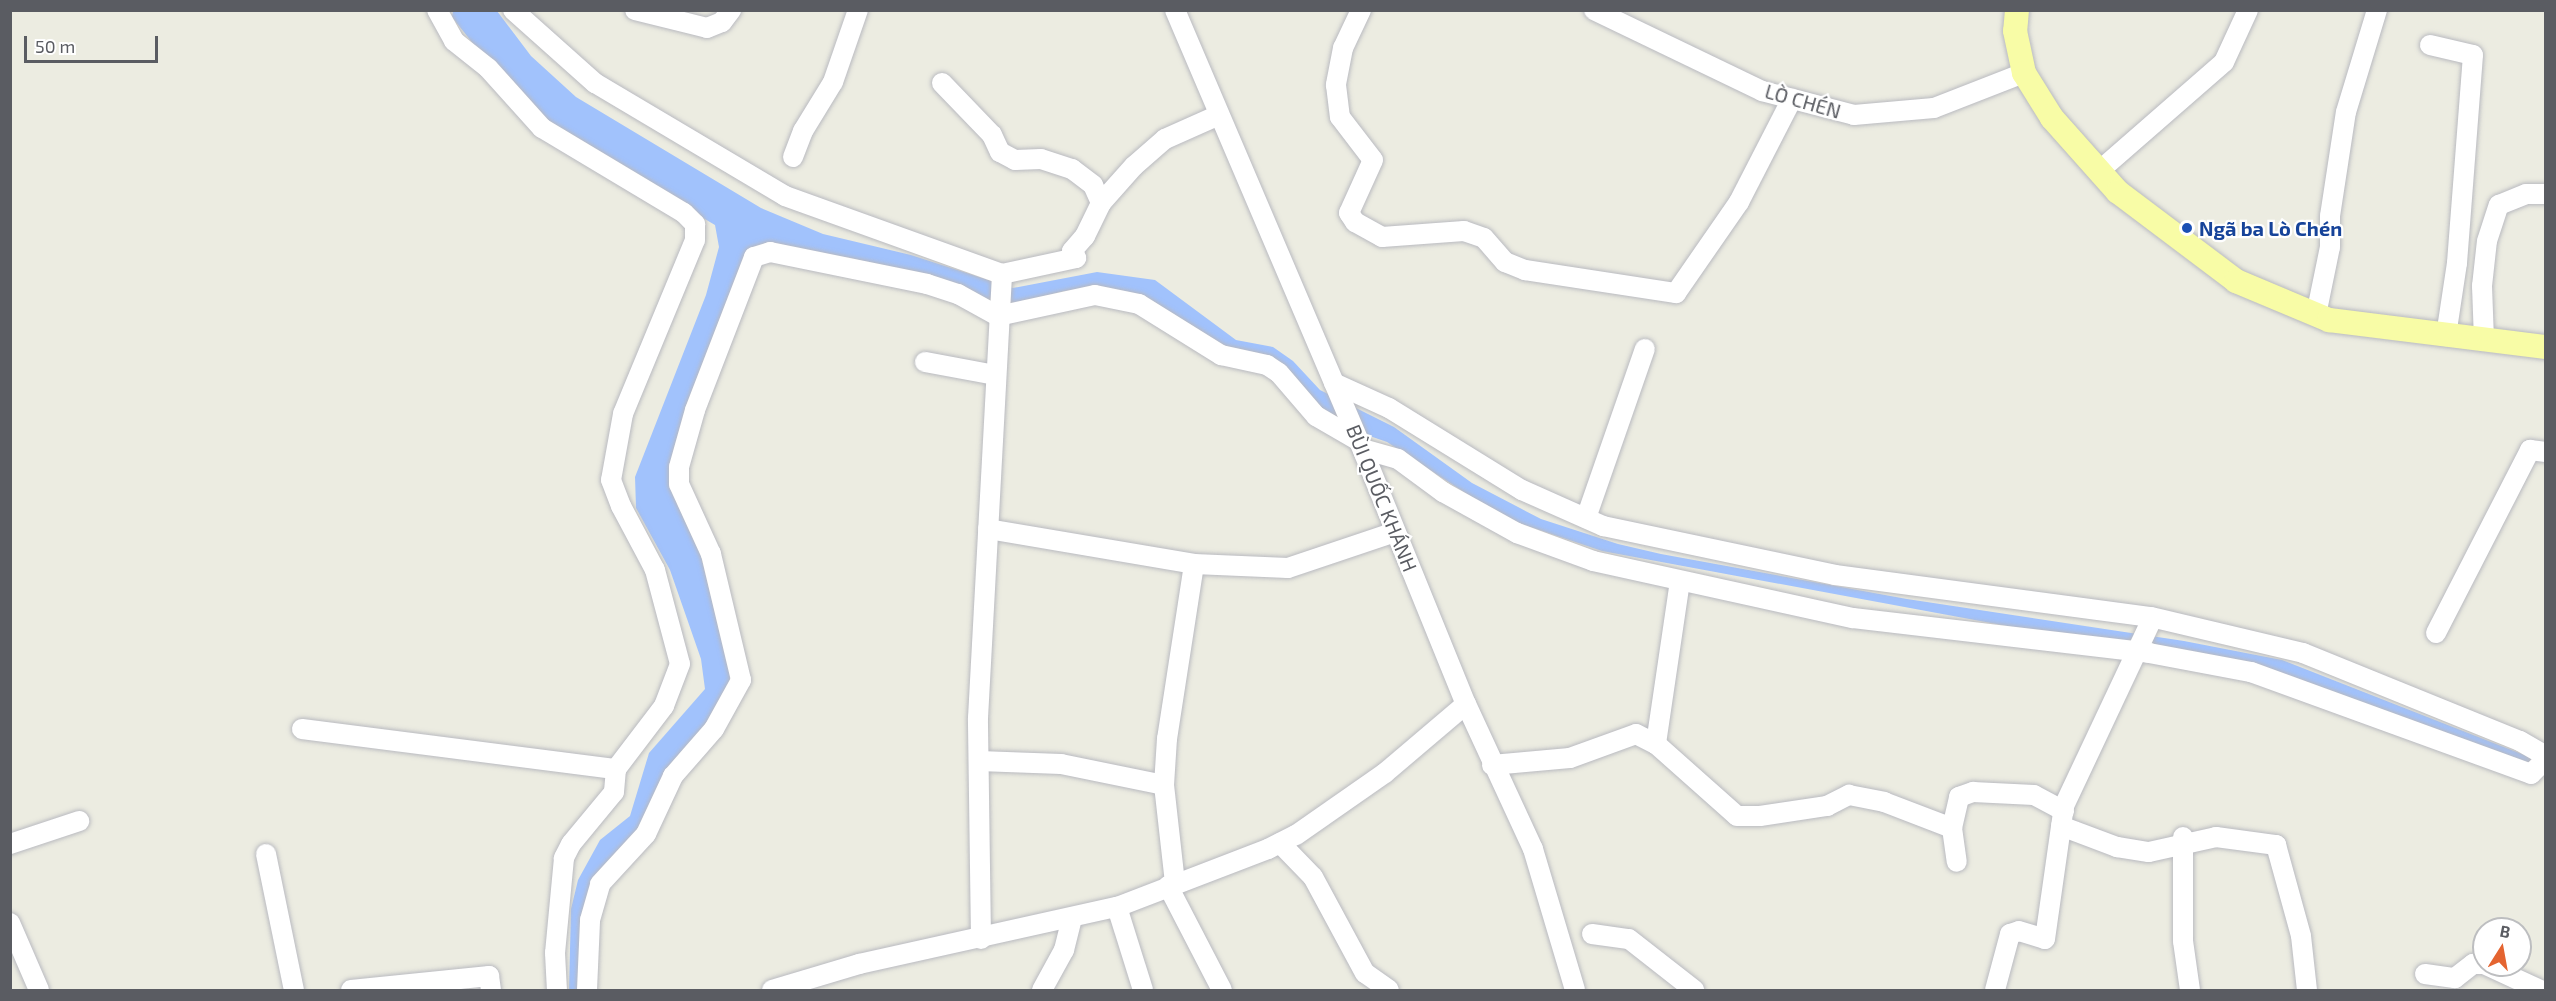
<!DOCTYPE html>
<meta charset="utf-8">
<style>
body{margin:0}
#map{position:relative;width:2556px;height:1001px;overflow:hidden;background:#ecece1;font-family:"Exo 2",sans-serif}
div>[style]{position:absolute}
.water>*{inset:0;background:#a1c2fc}
.roads{filter:drop-shadow(0 0 2px #b9bac0) drop-shadow(0 0 2px #b9bac0)}
.minor>*{height:20px;margin:-10px;padding:0 10px;transform-origin:10px;border-radius:10px;background:#fff}
.major>*{height:24px;margin:-12px;padding:0 12px;transform-origin:12px;border-radius:12px;background:#f8fca6}
.dots>*{width:16px;height:16px;translate:-50% -50%;box-sizing:border-box;border:3px solid #fff;border-radius:50%}
span{translate:-50% -50%;white-space:nowrap;text-align:center;line-height:1.15;-webkit-text-stroke:4.5px #fff;paint-order:stroke}
.street-label{font-size:20px;color:#5a5c62}
.transit-label{font-size:20px;color:#164399;font-weight:700}
.left{translate:0 -50%;text-align:left}
.frame{position:absolute;inset:0;border:12px solid #5a5c62;pointer-events:none}
.north{position:absolute;left:2472px;top:917px;width:60px;height:60px;box-sizing:border-box;background:#fff;border:2px solid #bdbec0;border-radius:50%;rotate:11deg;font-size:16px;font-weight:700;line-height:24px;text-align:center;color:#5a5c62}
.north::after{content:'';display:block;margin:auto;width:21px;height:27px;background:#e46430;clip-path:polygon(50% 0,100% 100%,50% 72%,0 100%)}
.scale{position:absolute;left:24px;top:36px;width:134px;height:27px;box-sizing:border-box;border:3px solid #5a5c62;border-top:0;padding-left:8px;font-size:18px;line-height:21px;white-space:nowrap;color:#5a5c62;-webkit-text-stroke:4px #fff;paint-order:stroke}
</style>
<div id="map">
<div class="water">
<i style="clip-path:polygon(453px 11px,497px 11px,531px 56px,576px 97px,761px 208px,823px 234px,911px 255px,1013px 288px,1097px 272px,1155px 280px,1236px 340px,1273px 347px,1293px 361px,1320px 390px,1394px 427px,1472px 483px,1541px 519px,1618px 544px,1661px 554px,1907px 599px,2184px 641px,2282px 660px,2537px 760px,2531px 764px,2294px 679px,1602px 551px,1504px 518px,1387px 442px,1329px 422px,1298px 391px,1101px 287px,1064px 291px,1013px 305px,984px 301px,927px 279px,851px 258px,761px 246px,676px 455px,731px 677px,729px 691px,643px 829px,598px 880px,581px 990px,569px 990px,571px 909px,578px 880px,600px 840px,630px 816px,649px 753px,705px 689px,701px 659px,670px 570px,636px 508px,635px 477px,706px 295px,719px 247px,715px 225px,557px 132px,497px 74px,452px 17px)"></i>
</div>
<div class="roads">
<div class="minor">
<i style="left:437px;top:10px;width:35px;rotate:61deg"></i>
<i style="left:454px;top:41px;width:43px;rotate:38.5deg"></i>
<i style="left:488px;top:68px;width:81px;rotate:48deg"></i>
<i style="left:542px;top:128px;width:165px;rotate:30.9deg"></i>
<i style="left:684px;top:213px;width:16px;rotate:45deg"></i>
<i style="left:695px;top:224px;width:16px;rotate:90deg"></i>
<i style="left:695px;top:240px;width:188px;rotate:112.5deg"></i>
<i style="left:623px;top:414px;width:67px;rotate:100.3deg"></i>
<i style="left:611px;top:480px;width:28px;rotate:69deg"></i>
<i style="left:621px;top:506px;width:72px;rotate:62deg"></i>
<i style="left:655px;top:570px;width:97px;rotate:75.1deg"></i>
<i style="left:680px;top:664px;width:45px;rotate:110.9deg"></i>
<i style="left:664px;top:706px;width:79px;rotate:127.3deg"></i>
<i style="left:513px;top:10px;width:110px;rotate:41.7deg"></i>
<i style="left:595px;top:83px;width:221px;rotate:30.7deg"></i>
<i style="left:785px;top:196px;width:231px;rotate:19.8deg"></i>
<i style="left:1002px;top:274px;width:76px;rotate:-12.2deg"></i>
<i style="left:1076px;top:258px;width:8px;rotate:-120deg"></i>
<i style="left:1072px;top:251px;width:20px;rotate:-49deg"></i>
<i style="left:1085px;top:236px;width:37px;rotate:-64deg"></i>
<i style="left:1101px;top:203px;width:50px;rotate:-48.3deg"></i>
<i style="left:1134px;top:166px;width:41px;rotate:-41.1deg"></i>
<i style="left:1165px;top:139px;width:59px;rotate:-24deg"></i>
<i style="left:635px;top:10px;width:74px;rotate:14deg"></i>
<i style="left:707px;top:28px;width:16px;rotate:-22deg"></i>
<i style="left:722px;top:22px;width:15px;rotate:-53deg"></i>
<i style="left:1175px;top:10px;width:469px;rotate:66.9deg"></i>
<i style="left:1359px;top:441px;width:284px;rotate:67.9deg"></i>
<i style="left:1466px;top:704px;width:160px;rotate:65.2deg"></i>
<i style="left:1533px;top:849px;width:147px;rotate:73.4deg"></i>
<i style="left:1361px;top:10px;width:42px;rotate:115.3deg"></i>
<i style="left:1343px;top:48px;width:38px;rotate:101deg"></i>
<i style="left:1336px;top:85px;width:32px;rotate:83deg"></i>
<i style="left:1340px;top:117px;width:54px;rotate:52.5deg"></i>
<i style="left:1373px;top:160px;width:58px;rotate:114.4deg"></i>
<i style="left:1349px;top:213px;width:11px;rotate:56deg"></i>
<i style="left:1355px;top:222px;width:31px;rotate:29deg"></i>
<i style="left:1382px;top:237px;width:82px;rotate:-4.2deg"></i>
<i style="left:1464px;top:231px;width:21px;rotate:19deg"></i>
<i style="left:1484px;top:238px;width:32px;rotate:49deg"></i>
<i style="left:1505px;top:262px;width:22px;rotate:22deg"></i>
<i style="left:1525px;top:270px;width:153px;rotate:8.7deg"></i>
<i style="left:1676px;top:293px;width:111px;rotate:-55.3deg"></i>
<i style="left:1739px;top:202px;width:116px;rotate:-62.8deg"></i>
<i style="left:1594px;top:10px;width:187px;rotate:25.7deg"></i>
<i style="left:1762px;top:91px;width:95px;rotate:14.6deg"></i>
<i style="left:1854px;top:115px;width:80px;rotate:-5deg"></i>
<i style="left:1934px;top:108px;width:97px;rotate:-21.3deg"></i>
<i style="left:2430px;top:45px;width:44px;rotate:13.1deg"></i>
<i style="left:2473px;top:55px;width:209px;rotate:94.4deg"></i>
<i style="left:2457px;top:263px;width:74px;rotate:98.6deg"></i>
<i style="left:942px;top:83px;width:72px;rotate:46.1deg"></i>
<i style="left:992px;top:135px;width:19px;rotate:65deg"></i>
<i style="left:1000px;top:152px;width:17px;rotate:28deg"></i>
<i style="left:1015px;top:160px;width:26px;rotate:-2deg"></i>
<i style="left:1041px;top:159px;width:33px;rotate:18deg"></i>
<i style="left:1072px;top:169px;width:26px;rotate:37deg"></i>
<i style="left:1093px;top:185px;width:20px;rotate:66deg"></i>
<i style="left:793px;top:157px;width:28px;rotate:-69deg"></i>
<i style="left:803px;top:131px;width:57px;rotate:-58.5deg"></i>
<i style="left:833px;top:82px;width:76px;rotate:-70.9deg"></i>
<i style="left:2098px;top:172px;width:167px;rotate:-41.1deg"></i>
<i style="left:2224px;top:62px;width:57px;rotate:-65.2deg"></i>
<i style="left:2316px;top:315px;width:69px;rotate:-78.4deg"></i>
<i style="left:2330px;top:247px;width:31px;rotate:-90deg"></i>
<i style="left:2330px;top:216px;width:105px;rotate:-81.3deg"></i>
<i style="left:2346px;top:112px;width:107px;rotate:-73.1deg"></i>
<i style="left:2484px;top:340px;width:54px;rotate:-92.1deg"></i>
<i style="left:2482px;top:286px;width:45px;rotate:-83.7deg"></i>
<i style="left:2487px;top:241px;width:38px;rotate:-72deg"></i>
<i style="left:2499px;top:205px;width:29px;rotate:-22deg"></i>
<i style="left:2526px;top:194px;width:20px"></i>
<i style="left:925px;top:362px;width:71px;rotate:10.5deg"></i>
<i style="left:1334px;top:383px;width:60px;rotate:24.4deg"></i>
<i style="left:1389px;top:408px;width:156px;rotate:31.7deg"></i>
<i style="left:1522px;top:490px;width:89px;rotate:24deg"></i>
<i style="left:1603px;top:526px;width:237px;rotate:11.9deg"></i>
<i style="left:1835px;top:575px;width:319px;rotate:7.6deg"></i>
<i style="left:2151px;top:617px;width:156px;rotate:13.3deg"></i>
<i style="left:2303px;top:653px;width:234px;rotate:22.1deg"></i>
<i style="left:2520px;top:741px;width:30px;rotate:30deg"></i>
<i style="left:1363px;top:449px;width:36px;rotate:16deg"></i>
<i style="left:1398px;top:459px;width:56px;rotate:36.3deg"></i>
<i style="left:1443px;top:492px;width:85px;rotate:29deg"></i>
<i style="left:1517px;top:533px;width:81px;rotate:20.2deg"></i>
<i style="left:1593px;top:561px;width:266px;rotate:12.4deg"></i>
<i style="left:1853px;top:618px;width:298px;rotate:6.7deg"></i>
<i style="left:2149px;top:653px;width:104px;rotate:10.6deg"></i>
<i style="left:2251px;top:672px;width:298px;rotate:20deg"></i>
<i style="left:2531px;top:774px;width:21px;rotate:-45deg"></i>
<i style="left:1586px;top:518px;width:179px;rotate:-70.8deg"></i>
<i style="left:988px;top:529px;width:209px;rotate:9.6deg"></i>
<i style="left:1194px;top:564px;width:94px;rotate:2.4deg"></i>
<i style="left:1288px;top:568px;width:113px;rotate:-18.6deg"></i>
<i style="left:1680px;top:581px;width:165px;rotate:98.4deg"></i>
<i style="left:1656px;top:744px;width:108px;rotate:41.6deg"></i>
<i style="left:1737px;top:816px;width:23px"></i>
<i style="left:1760px;top:816px;width:68px;rotate:-8.5deg"></i>
<i style="left:1827px;top:806px;width:25px;rotate:-27deg"></i>
<i style="left:1849px;top:795px;width:36px;rotate:11deg"></i>
<i style="left:1884px;top:802px;width:73px;rotate:20.9deg"></i>
<i style="left:1952px;top:828px;width:34px;rotate:82deg"></i>
<i style="left:2436px;top:633px;width:206px;rotate:-62.8deg"></i>
<i style="left:2530px;top:450px;width:16px;rotate:7deg"></i>
<i style="left:302px;top:729px;width:317px;rotate:7.3deg"></i>
<i style="left:616px;top:769px;width:23px;rotate:95deg"></i>
<i style="left:614px;top:792px;width:67px;rotate:129.6deg"></i>
<i style="left:571px;top:844px;width:16px;rotate:117deg"></i>
<i style="left:564px;top:858px;width:95px;rotate:95.4deg"></i>
<i style="left:555px;top:953px;width:37px;rotate:87deg"></i>
<i style="left:979px;top:761px;width:82px;rotate:2.1deg"></i>
<i style="left:1061px;top:764px;width:105px;rotate:11.5deg"></i>
<i style="left:1492px;top:765px;width:78px;rotate:-5.1deg"></i>
<i style="left:1570px;top:758px;width:70px;rotate:-20deg"></i>
<i style="left:1636px;top:734px;width:22px;rotate:27deg"></i>
<i style="left:2061px;top:826px;width:60px;rotate:20.6deg"></i>
<i style="left:2117px;top:847px;width:32px;rotate:9deg"></i>
<i style="left:2149px;top:852px;width:69px;rotate:-12.6deg"></i>
<i style="left:2216px;top:837px;width:61px;rotate:7.6deg"></i>
<i style="left:2276px;top:845px;width:94px;rotate:74.6deg"></i>
<i style="left:2301px;top:936px;width:54px;rotate:83.7deg"></i>
<i style="left:1952px;top:828px;width:32px;rotate:-77deg"></i>
<i style="left:1959px;top:797px;width:15px;rotate:-20deg"></i>
<i style="left:1973px;top:792px;width:61px;rotate:2.8deg"></i>
<i style="left:2034px;top:795px;width:34px;rotate:28deg"></i>
<i style="left:2183px;top:837px;width:104px;rotate:90deg"></i>
<i style="left:2183px;top:941px;width:49px;rotate:81.9deg"></i>
<i style="left:1280px;top:843px;width:47px;rotate:45.9deg"></i>
<i style="left:1313px;top:877px;width:109px;rotate:61.6deg"></i>
<i style="left:1365px;top:973px;width:29px;rotate:35deg"></i>
<i style="left:10px;top:844px;width:73px;rotate:-18.4deg"></i>
<i style="left:266px;top:854px;width:139px;rotate:78.4deg"></i>
<i style="left:1175px;top:883px;width:99px;rotate:-96.4deg"></i>
<i style="left:1164px;top:785px;width:46px;rotate:-86.3deg"></i>
<i style="left:1167px;top:739px;width:177px;rotate:-81.2deg"></i>
<i style="left:1168px;top:886px;width:117px;rotate:62.6deg"></i>
<i style="left:1117px;top:907px;width:87px;rotate:72.6deg"></i>
<i style="left:10px;top:923px;width:73px;rotate:66.6deg"></i>
<i style="left:1592px;top:934px;width:37px;rotate:8deg"></i>
<i style="left:1629px;top:939px;width:83px;rotate:38.1deg"></i>
<i style="left:981px;top:939px;width:221px;rotate:-90.8deg"></i>
<i style="left:978px;top:718px;width:445px;rotate:-86.9deg"></i>
<i style="left:2486px;top:965px;width:60px;rotate:24.8deg"></i>
<i style="left:2425px;top:974px;width:30px;rotate:8deg"></i>
<i style="left:2455px;top:978px;width:23px;rotate:-38deg"></i>
<i style="left:2473px;top:964px;width:11px"></i>
<i style="left:351px;top:990px;width:139px;rotate:-5.8deg"></i>
<i style="left:489px;top:976px;width:14px;rotate:82deg"></i>
<i style="left:587px;top:990px;width:70px;rotate:-87.5deg"></i>
<i style="left:590px;top:920px;width:37px;rotate:-74deg"></i>
<i style="left:600px;top:884px;width:68px;rotate:-47.4deg"></i>
<i style="left:646px;top:834px;width:64px;rotate:-65deg"></i>
<i style="left:673px;top:776px;width:62px;rotate:-48.9deg"></i>
<i style="left:714px;top:729px;width:56px;rotate:-61.1deg"></i>
<i style="left:741px;top:680px;width:130px;rotate:-103.4deg"></i>
<i style="left:711px;top:554px;width:77px;rotate:-114.6deg"></i>
<i style="left:679px;top:484px;width:17px;rotate:-90deg"></i>
<i style="left:679px;top:467px;width:59px;rotate:-74.3deg"></i>
<i style="left:695px;top:410px;width:164px;rotate:-68.9deg"></i>
<i style="left:754px;top:257px;width:17px;rotate:-17deg"></i>
<i style="left:770px;top:252px;width:160px;rotate:11.5deg"></i>
<i style="left:927px;top:284px;width:33px;rotate:18deg"></i>
<i style="left:958px;top:294px;width:46px;rotate:28.8deg"></i>
<i style="left:998px;top:316px;width:99px;rotate:-12.2deg"></i>
<i style="left:1095px;top:295px;width:45px;rotate:11.6deg"></i>
<i style="left:1139px;top:304px;width:97px;rotate:31.9deg"></i>
<i style="left:1221px;top:355px;width:47px;rotate:12.3deg"></i>
<i style="left:1267px;top:365px;width:14px;rotate:34deg"></i>
<i style="left:1279px;top:373px;width:57px;rotate:49.3deg"></i>
<i style="left:1316px;top:416px;width:50px;rotate:30.2deg"></i>
<i style="left:772px;top:990px;width:91px;rotate:-16.6deg"></i>
<i style="left:859px;top:964px;width:264px;rotate:-12.5deg"></i>
<i style="left:1117px;top:907px;width:162px;rotate:-21deg"></i>
<i style="left:1268px;top:849px;width:31px;rotate:-27deg"></i>
<i style="left:1296px;top:835px;width:108px;rotate:-34.9deg"></i>
<i style="left:1385px;top:773px;width:106px;rotate:-40.4deg"></i>
<i style="left:1042px;top:990px;width:46px;rotate:-61.2deg"></i>
<i style="left:1064px;top:950px;width:33px;rotate:-76deg"></i>
<i style="left:1995px;top:990px;width:58px;rotate:-75deg"></i>
<i style="left:2010px;top:934px;width:9px;rotate:-18deg"></i>
<i style="left:2019px;top:931px;width:27px;rotate:17deg"></i>
<i style="left:2045px;top:939px;width:134px;rotate:-81.9deg"></i>
<i style="left:2064px;top:806px;width:202px;rotate:-64.8deg"></i>
</div>
<div class="major">
<i style="left:2017px;top:10px;width:21px;rotate:95deg"></i>
<i style="left:2015px;top:31px;width:43px;rotate:77.9deg"></i>
<i style="left:2024px;top:73px;width:53px;rotate:58.1deg"></i>
<i style="left:2052px;top:118px;width:99px;rotate:48.3deg"></i>
<i style="left:2118px;top:192px;width:148px;rotate:37deg"></i>
<i style="left:2236px;top:281px;width:101px;rotate:22.8deg"></i>
<i style="left:2329px;top:320px;width:219px;rotate:7.1deg"></i>
</div>
</div>
<div class="dots">
<i style="left:2187px;top:228px;background:#1a4fb4"></i>
</div>
<div class="street-label">
<span style="left:1803px;top:101px;rotate:16deg">LÒ CHÉN</span>
<span style="left:1382px;top:498px;rotate:68deg">BÙI QUỐC KHÁNH</span>
</div>
<div class="transit-label">
<span class="left" style="left:2199px;top:228px">Ngã ba Lò Chén</span>
</div>
<div class="frame"></div>
<div class="north">B</div>
<div class="scale">50 m</div>
</div>
